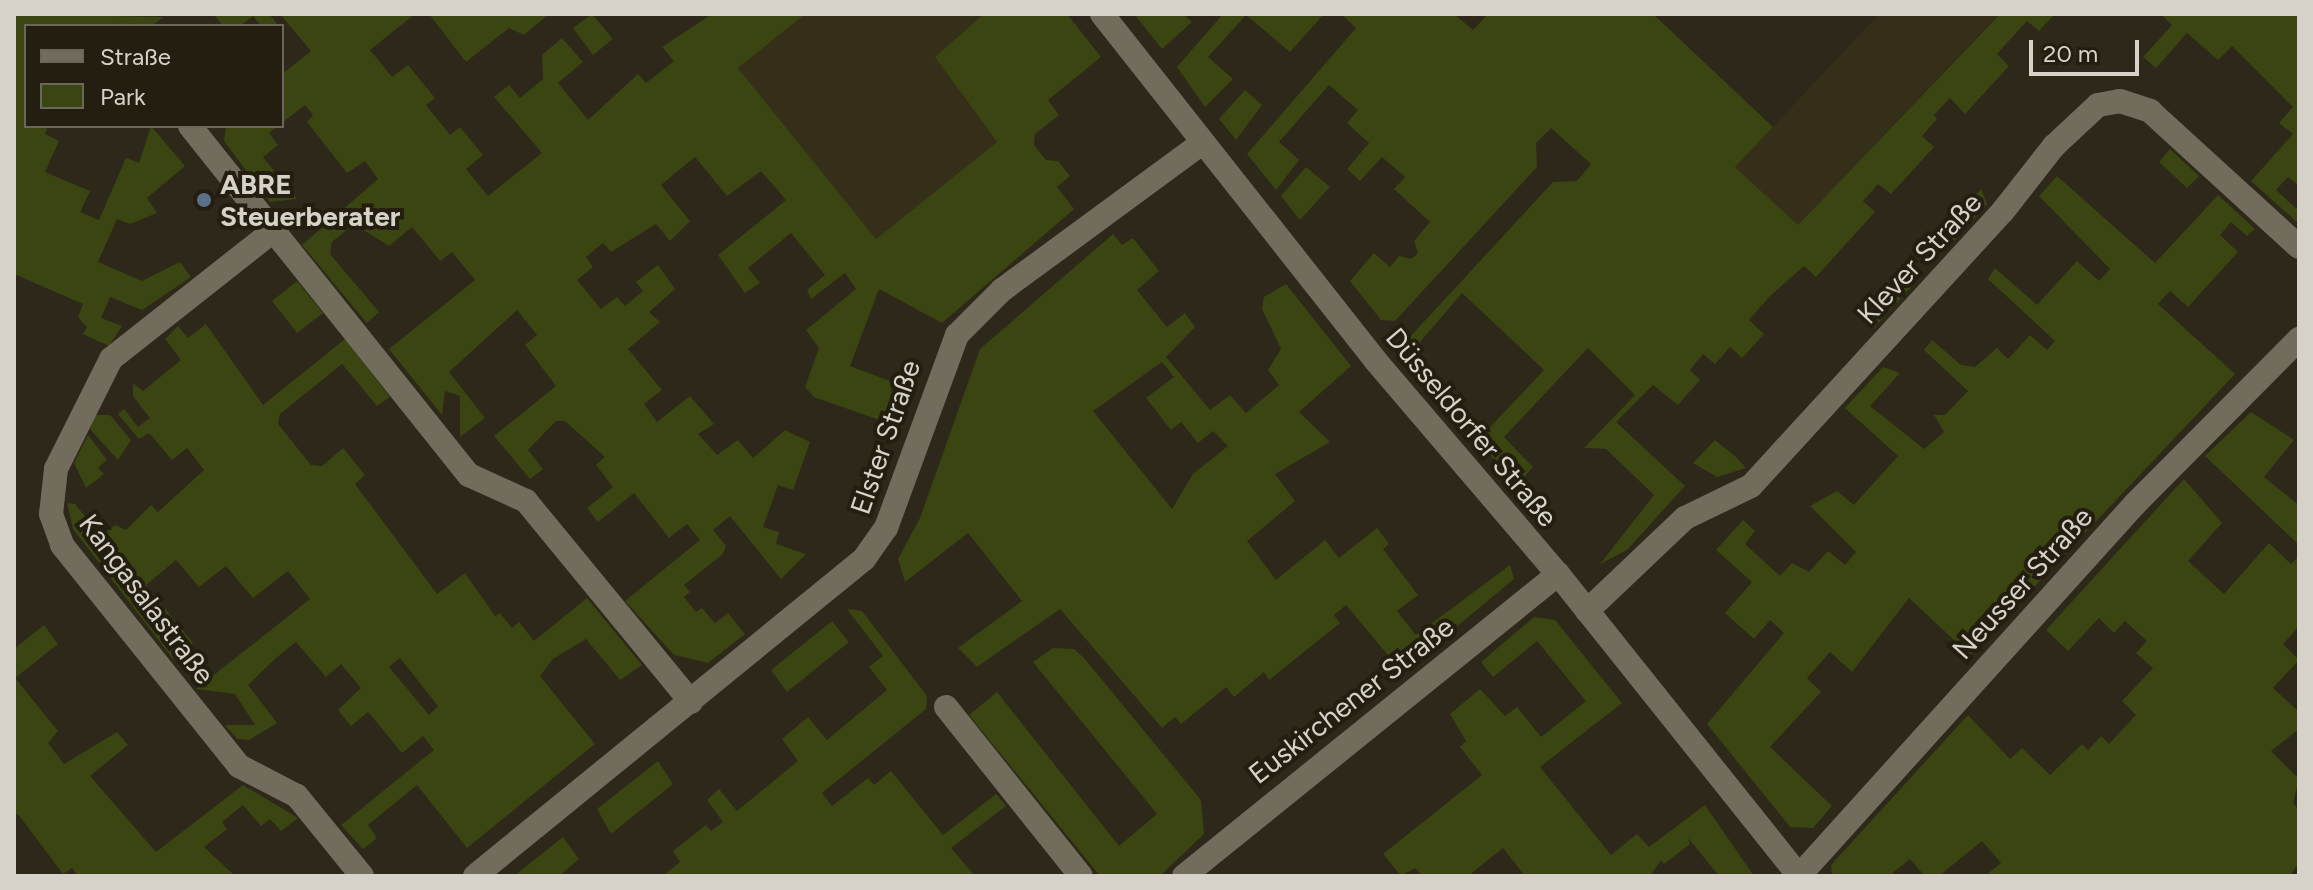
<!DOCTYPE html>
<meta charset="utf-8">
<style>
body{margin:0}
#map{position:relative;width:2313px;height:890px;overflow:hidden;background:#2d281a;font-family:Figtree,sans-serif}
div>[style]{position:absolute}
.built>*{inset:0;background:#352e19}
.green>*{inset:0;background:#3a4511}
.minor>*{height:24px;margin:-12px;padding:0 12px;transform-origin:12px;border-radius:12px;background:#726c5c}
.dots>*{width:22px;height:22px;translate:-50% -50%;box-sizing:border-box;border:4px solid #231e10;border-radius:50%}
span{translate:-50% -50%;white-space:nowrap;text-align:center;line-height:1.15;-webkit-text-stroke:8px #231e10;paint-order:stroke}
.poi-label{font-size:28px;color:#d6d2ca;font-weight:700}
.left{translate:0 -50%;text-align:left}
.street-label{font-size:28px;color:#d6d2ca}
.frame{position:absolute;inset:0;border:16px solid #d6d2ca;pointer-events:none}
.legend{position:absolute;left:24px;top:24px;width:260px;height:104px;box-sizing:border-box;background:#231e10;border:2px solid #6b665a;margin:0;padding:10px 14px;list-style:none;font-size:24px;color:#d6d2ca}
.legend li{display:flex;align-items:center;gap:16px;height:40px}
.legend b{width:40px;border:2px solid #6b665a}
.scale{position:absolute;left:2029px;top:40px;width:110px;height:36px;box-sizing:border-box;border:4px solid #d6d2ca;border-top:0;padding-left:10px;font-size:24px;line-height:28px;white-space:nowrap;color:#d6d2ca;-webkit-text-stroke:6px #231e10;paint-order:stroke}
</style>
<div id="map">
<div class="built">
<i style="clip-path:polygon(804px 14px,985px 15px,953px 82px,997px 142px,876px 239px,738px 68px)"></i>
<i style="clip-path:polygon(1879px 14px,1999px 14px,1798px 225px,1735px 167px)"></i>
</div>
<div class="green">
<i style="clip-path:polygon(14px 14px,163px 17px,152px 26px,26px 26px,26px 126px,48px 126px,45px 134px,59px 141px,45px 172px,90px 191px,80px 212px,99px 220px,126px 158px,139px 163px,151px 126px,185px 166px,147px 198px,157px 213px,130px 224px,117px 219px,98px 262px,142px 281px,180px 262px,191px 277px,142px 310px,110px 297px,101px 318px,122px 326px,109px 346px,83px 334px,87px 327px,78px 317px,83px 304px,14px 274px)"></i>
<i style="clip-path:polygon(213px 14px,269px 14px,279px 26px,261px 26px,253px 16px,240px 26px,223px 26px)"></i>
<i style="clip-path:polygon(280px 14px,415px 14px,370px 50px,392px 77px,408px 65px,435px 98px,426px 105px,450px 135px,460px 127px,483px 155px,466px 169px,488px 196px,542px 153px,494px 97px,509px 85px,520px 98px,543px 79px,542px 55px,562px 38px,583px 62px,558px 83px,588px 120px,638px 74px,646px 83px,674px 61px,662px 47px,712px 14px,805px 14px,738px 68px,876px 239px,997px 142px,935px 57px,984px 14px,1067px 14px,1101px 57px,1048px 100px,1059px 115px,1035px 134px,1034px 145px,1046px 160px,1058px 161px,1070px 176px,1057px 187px,1074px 209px,942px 323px,879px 289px,850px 366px,890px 381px,896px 420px,882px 421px,814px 397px,805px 387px,819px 348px,806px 330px,856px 289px,845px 273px,811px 299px,807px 290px,825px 275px,791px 233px,748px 268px,760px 283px,745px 293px,718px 255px,786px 200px,761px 171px,727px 196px,695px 157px,661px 185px,690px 221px,670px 241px,656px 224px,611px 252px,603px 243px,586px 257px,593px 267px,577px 280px,601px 309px,617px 297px,625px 306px,643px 291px,636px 282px,658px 265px,675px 289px,649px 312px,660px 322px,628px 349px,662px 390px,644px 404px,657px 422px,690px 396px,714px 424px,698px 434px,717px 455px,738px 440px,753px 458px,785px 430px,810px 442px,793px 490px,778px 485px,763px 527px,779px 532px,776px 544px,806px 554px,781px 579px,730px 516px,713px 530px,726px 546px,723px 554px,684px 585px,690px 592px,684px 597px,696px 612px,702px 608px,715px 623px,728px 613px,745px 634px,708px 663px,674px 655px,625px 601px,700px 540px,687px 524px,669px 538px,634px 493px,598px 522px,587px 508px,613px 487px,596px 465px,605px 457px,565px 421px,556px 421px,528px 450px,543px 469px,530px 479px,494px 436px,556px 386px,525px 345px,537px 335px,517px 310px,449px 372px,485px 418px,460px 437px,460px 396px,445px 391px,442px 415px,389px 349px,475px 280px,452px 252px,440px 261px,412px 227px,389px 246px,354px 224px,332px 242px,330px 254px,379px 312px,367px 323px,302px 245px,378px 179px,365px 161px,347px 173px,307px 122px,313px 115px,305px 105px,282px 123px,282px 74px,311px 51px)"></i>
<i style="clip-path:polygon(429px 14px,495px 15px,549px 14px,524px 35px,509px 28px,466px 62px)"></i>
<i style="clip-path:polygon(592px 14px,613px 39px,593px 55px,573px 28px)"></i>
<i style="clip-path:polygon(1134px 14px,1183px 14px,1192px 22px,1162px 49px)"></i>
<i style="clip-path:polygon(1223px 14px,1324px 14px,1290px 52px,1246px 15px,1208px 57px,1233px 79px,1205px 107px,1177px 67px)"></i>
<i style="clip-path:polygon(1341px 14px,1454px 14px,1473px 30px,1488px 14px,1653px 14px,1773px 127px,1735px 167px,1798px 225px,2000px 14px,2055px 14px,2039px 31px,2027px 21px,1997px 54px,2009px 66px,1965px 114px,1950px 98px,1934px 115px,1937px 119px,1922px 136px,1934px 147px,1891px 194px,1878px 184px,1863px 201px,1875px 212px,1816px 277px,1804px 266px,1770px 296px,1749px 320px,1764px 334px,1742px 358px,1730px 347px,1715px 364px,1703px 354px,1690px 370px,1700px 380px,1678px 405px,1653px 385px,1616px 422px,1685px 486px,1627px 550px,1600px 564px,1654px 495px,1606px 449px,1584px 448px,1635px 395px,1588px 348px,1504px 437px,1533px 467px,1516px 486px,1478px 440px,1544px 370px,1462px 293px,1409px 355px,1409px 338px,1553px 182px,1577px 181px,1591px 164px,1551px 128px,1536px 143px,1537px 167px,1395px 321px,1381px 320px,1350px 281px,1374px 253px,1390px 267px,1399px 256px,1411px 259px,1418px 253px,1414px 241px,1430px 222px,1394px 189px,1405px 177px,1382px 157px,1360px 181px,1347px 169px,1369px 143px,1347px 123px,1358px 110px,1329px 85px,1279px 142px,1299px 160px,1276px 190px,1247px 154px,1356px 28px)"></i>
<i style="clip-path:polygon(2161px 14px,2299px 14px,2299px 186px,2288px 177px,2276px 190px,2299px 211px,2299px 224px,2251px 181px,2293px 134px,2279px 123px,2293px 107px,2232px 46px,2218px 60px,2187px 33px,2156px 68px,2143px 57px,2172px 25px)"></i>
<i style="clip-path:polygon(1245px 90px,1262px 105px,1236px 140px,1219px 119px)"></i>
<i style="clip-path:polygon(226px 126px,278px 126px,269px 133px,278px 145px,263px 157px,297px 199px,270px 202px,224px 141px)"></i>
<i style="clip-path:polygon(2170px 149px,2199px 176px,2187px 188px,2159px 162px)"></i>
<i style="clip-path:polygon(1306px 167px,1330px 187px,1300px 220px,1281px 196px)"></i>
<i style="clip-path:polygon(2057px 176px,2155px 263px,2218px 195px,2255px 229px,2247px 236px,2231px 222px,2220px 235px,2238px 252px,2188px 307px,2170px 291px,2158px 304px,2235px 374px,1970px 655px,1909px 598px,1852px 672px,1830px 652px,1807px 678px,1821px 692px,1770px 747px,1832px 806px,1813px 828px,1790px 827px,1707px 724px,1784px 633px,1770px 620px,1754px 639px,1725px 613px,1752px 582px,1716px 550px,1743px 520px,1755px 531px,1745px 544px,1780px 576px,1792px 563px,1809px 572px,1828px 551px,1845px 565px,1856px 552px,1810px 506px,1837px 491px,1854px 505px,1898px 456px,1845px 408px,1883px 367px,1900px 373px,1870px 406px,1924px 449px,1944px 432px,1934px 415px,1945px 415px,1968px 391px,1924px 350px,1932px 340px,1961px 365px,1975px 367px,1997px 348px,2008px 359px,2030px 335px,2047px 350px,2055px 341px,1988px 279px,1995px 268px,2037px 305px,2077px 261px,2099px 281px,2110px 269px,2039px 196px)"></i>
<i style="clip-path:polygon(1981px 189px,1987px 204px,1951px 244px,1936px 238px)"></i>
<i style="clip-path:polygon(evenodd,1113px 234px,1122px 245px,1133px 238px,1159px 271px,1137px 290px,1167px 327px,1185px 313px,1195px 327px,1166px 357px,1210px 410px,1230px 395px,1246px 413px,1279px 385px,1268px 370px,1281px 349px,1262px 309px,1264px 297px,1286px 284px,1351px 366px,1299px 412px,1330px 442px,1275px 474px,1295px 501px,1247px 541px,1276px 580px,1325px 540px,1339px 558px,1377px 528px,1389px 544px,1383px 549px,1418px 595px,1397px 611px,1416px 635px,1510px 565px,1514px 579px,1402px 672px,1346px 605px,1334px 615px,1340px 623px,1269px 680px,1264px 672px,1234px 697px,1226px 687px,1181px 724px,1175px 717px,1162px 728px,1060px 609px,977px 667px,958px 648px,1022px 601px,968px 533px,905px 582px,898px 559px,920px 518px,980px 349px,1113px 234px,1162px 362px,1174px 377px,1146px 398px,1171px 430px,1181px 422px,1198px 443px,1213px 431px,1228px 446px,1193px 474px,1172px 509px,1093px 411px,1162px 362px)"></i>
<i style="clip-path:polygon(1907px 270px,1913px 285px,1873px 329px,1862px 319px)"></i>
<i style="clip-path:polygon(297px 281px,323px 313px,297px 333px,272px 301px)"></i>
<i style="clip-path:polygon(evenodd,206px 324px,263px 405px,345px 339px,390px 397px,377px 406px,342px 364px,280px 414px,278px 424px,311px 465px,322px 466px,343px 448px,365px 475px,355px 484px,437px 594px,465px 573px,495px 616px,500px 613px,512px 628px,519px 622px,534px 641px,587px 598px,642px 665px,620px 680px,586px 639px,553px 659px,540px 676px,595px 744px,467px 848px,417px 785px,368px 825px,377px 838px,363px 849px,341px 825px,434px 750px,423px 736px,402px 753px,368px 712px,351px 726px,338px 710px,361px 688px,341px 664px,326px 677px,296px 642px,276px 658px,248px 685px,277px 723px,249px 740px,237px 739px,225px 725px,255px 725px,235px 694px,196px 689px,310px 599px,288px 571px,253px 598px,226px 566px,199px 587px,176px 560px,146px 585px,193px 643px,173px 659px,73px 529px,67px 503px,75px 504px,101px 536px,115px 525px,126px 530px,151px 505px,158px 512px,204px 470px,187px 448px,172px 460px,149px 433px,139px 439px,118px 414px,124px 409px,138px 427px,150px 418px,133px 396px,133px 383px,143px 391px,181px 360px,165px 339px,178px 326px,188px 338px,206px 324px,400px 658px,438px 706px,429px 715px,389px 667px,400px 658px)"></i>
<i style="clip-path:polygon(2251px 412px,2294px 440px,2264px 477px,2299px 505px,2299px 545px,2205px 456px)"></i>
<i style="clip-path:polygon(95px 415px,110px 415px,131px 440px,118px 460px,90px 429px)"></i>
<i style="clip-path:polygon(88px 435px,107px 460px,98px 468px,104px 474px,86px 488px,74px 463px)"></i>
<i style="clip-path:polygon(1715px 440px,1736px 457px,1746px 468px,1717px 477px,1693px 463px)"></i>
<i style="clip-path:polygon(2184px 479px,2222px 523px,2188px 561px,2224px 594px,2269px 543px,2291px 564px,2299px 556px,2299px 626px,2283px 644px,2299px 660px,2273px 688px,2299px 712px,2299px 729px,2271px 751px,2299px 779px,2293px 803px,2299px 810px,2299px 862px,2290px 876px,1985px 876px,2001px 863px,1982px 841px,1939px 876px,1925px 876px,1910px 859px,1889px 876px,1832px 876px,1831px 865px,1968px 715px,2010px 759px,2022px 748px,2050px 775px,2082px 744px,2088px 750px,2101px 736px,2109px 744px,2136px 715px,2122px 701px,2153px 668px,2136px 653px,2147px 641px,2125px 621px,2114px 633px,2099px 618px,2068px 651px,2046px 630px)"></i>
<i style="clip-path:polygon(847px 609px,862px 611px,927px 696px,926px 709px,822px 793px,832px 806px,868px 778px,874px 785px,891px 771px,943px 835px,996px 794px,1006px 806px,951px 848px,975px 876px,663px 876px,680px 862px,673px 851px,706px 825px,711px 831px,723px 822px,707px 800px,719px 789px,737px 811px,798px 761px,782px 739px,808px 717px,827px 740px,887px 690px,869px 667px,883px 656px)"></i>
<i style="clip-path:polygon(1534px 617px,1555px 620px,1622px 703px,1540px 767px,1611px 855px,1637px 834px,1649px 847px,1705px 805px,1754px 876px,1719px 876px,1688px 838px,1690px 844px,1664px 864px,1661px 860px,1650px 876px,1525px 876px,1503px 848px,1468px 876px,1422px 876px,1415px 868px,1401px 876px,1383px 854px,1482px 775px,1460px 747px,1466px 741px,1450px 714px,1480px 689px,1505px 716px,1517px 707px,1541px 737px,1586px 701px,1537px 641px,1493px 677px,1481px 662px)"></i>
<i style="clip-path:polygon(832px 621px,849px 642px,787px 692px,771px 670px)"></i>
<i style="clip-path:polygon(44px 625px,58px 644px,15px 678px,58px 731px,48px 743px,64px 764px,117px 732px,128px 745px,90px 776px,156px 852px,243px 785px,298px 818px,281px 831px,270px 819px,261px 826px,243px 805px,222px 822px,227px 829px,204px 847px,235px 876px,78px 876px,72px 868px,63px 874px,18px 814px,14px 816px,14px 649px)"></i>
<i style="clip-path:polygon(1053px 648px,1074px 649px,1084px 658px,1201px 800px,1204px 834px,1160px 876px,1100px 876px,969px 715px,997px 692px,1119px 846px,1157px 814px,1033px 662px)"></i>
<i style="clip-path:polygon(658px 761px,673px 784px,611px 834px,597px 809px)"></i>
<i style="clip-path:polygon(563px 837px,579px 859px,559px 876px,514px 876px)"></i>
</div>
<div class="minor">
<i style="left:1102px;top:14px;width:441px;rotate:51.7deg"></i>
<i style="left:1375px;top:360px;width:282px;rotate:49.5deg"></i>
<i style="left:1558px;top:574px;width:386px;rotate:51.4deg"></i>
<i style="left:190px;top:126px;width:447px;rotate:51.4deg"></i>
<i style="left:469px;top:475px;width:63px;rotate:24.5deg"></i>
<i style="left:526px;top:501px;width:260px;rotate:50.6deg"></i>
<i style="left:273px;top:231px;width:206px;rotate:141.7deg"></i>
<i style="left:111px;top:359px;width:123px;rotate:116.6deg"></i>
<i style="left:56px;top:469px;width:45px;rotate:96.3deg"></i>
<i style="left:51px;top:514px;width:33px;rotate:70deg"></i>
<i style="left:62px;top:545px;width:283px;rotate:51.3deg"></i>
<i style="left:239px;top:766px;width:65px;rotate:27.3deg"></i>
<i style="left:297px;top:796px;width:103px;rotate:50.9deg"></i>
<i style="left:1587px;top:611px;width:135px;rotate:-43.5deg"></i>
<i style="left:1685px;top:518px;width:73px;rotate:-25.9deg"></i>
<i style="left:1751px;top:486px;width:373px;rotate:-47.5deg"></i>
<i style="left:2003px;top:211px;width:83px;rotate:-51.9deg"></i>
<i style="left:2054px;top:146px;width:60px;rotate:-43deg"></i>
<i style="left:2098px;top:105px;width:22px;rotate:-10deg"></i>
<i style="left:2120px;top:101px;width:32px;rotate:18deg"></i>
<i style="left:2150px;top:111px;width:202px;rotate:42.4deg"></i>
<i style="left:946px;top:707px;width:216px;rotate:51.4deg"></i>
<i style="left:475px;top:876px;width:502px;rotate:-39.18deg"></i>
<i style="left:864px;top:559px;width:38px;rotate:-55deg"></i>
<i style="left:886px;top:528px;width:206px;rotate:-69.8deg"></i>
<i style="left:957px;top:335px;width:64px;rotate:-45deg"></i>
<i style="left:1002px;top:290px;width:248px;rotate:-36.3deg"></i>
<i style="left:1184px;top:876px;width:481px;rotate:-38.9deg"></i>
<i style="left:1799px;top:876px;width:501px;rotate:-47.91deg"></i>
<i style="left:2135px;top:504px;width:233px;rotate:-45.2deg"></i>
</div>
<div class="dots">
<i style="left:204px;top:200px;background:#5c6f8a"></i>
</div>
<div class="poi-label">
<span class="left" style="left:220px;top:200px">ABRE<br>Steuerberater</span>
</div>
<div class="street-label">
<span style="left:1919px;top:258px;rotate:-47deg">Klever Straße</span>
<span style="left:1472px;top:427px;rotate:50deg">Düsseldorfer Straße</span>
<span style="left:885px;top:437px;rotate:-71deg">Elster Straße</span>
<span style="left:2022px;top:583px;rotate:-48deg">Neusser Straße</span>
<span style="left:147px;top:599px;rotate:53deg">Kangasalastraße</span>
<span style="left:1351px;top:700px;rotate:-38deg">Euskirchener Straße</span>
</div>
<div class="frame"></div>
<ul class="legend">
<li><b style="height:10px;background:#726c5c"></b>Straße</li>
<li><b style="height:22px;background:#3a4511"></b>Park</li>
</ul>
<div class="scale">20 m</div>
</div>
